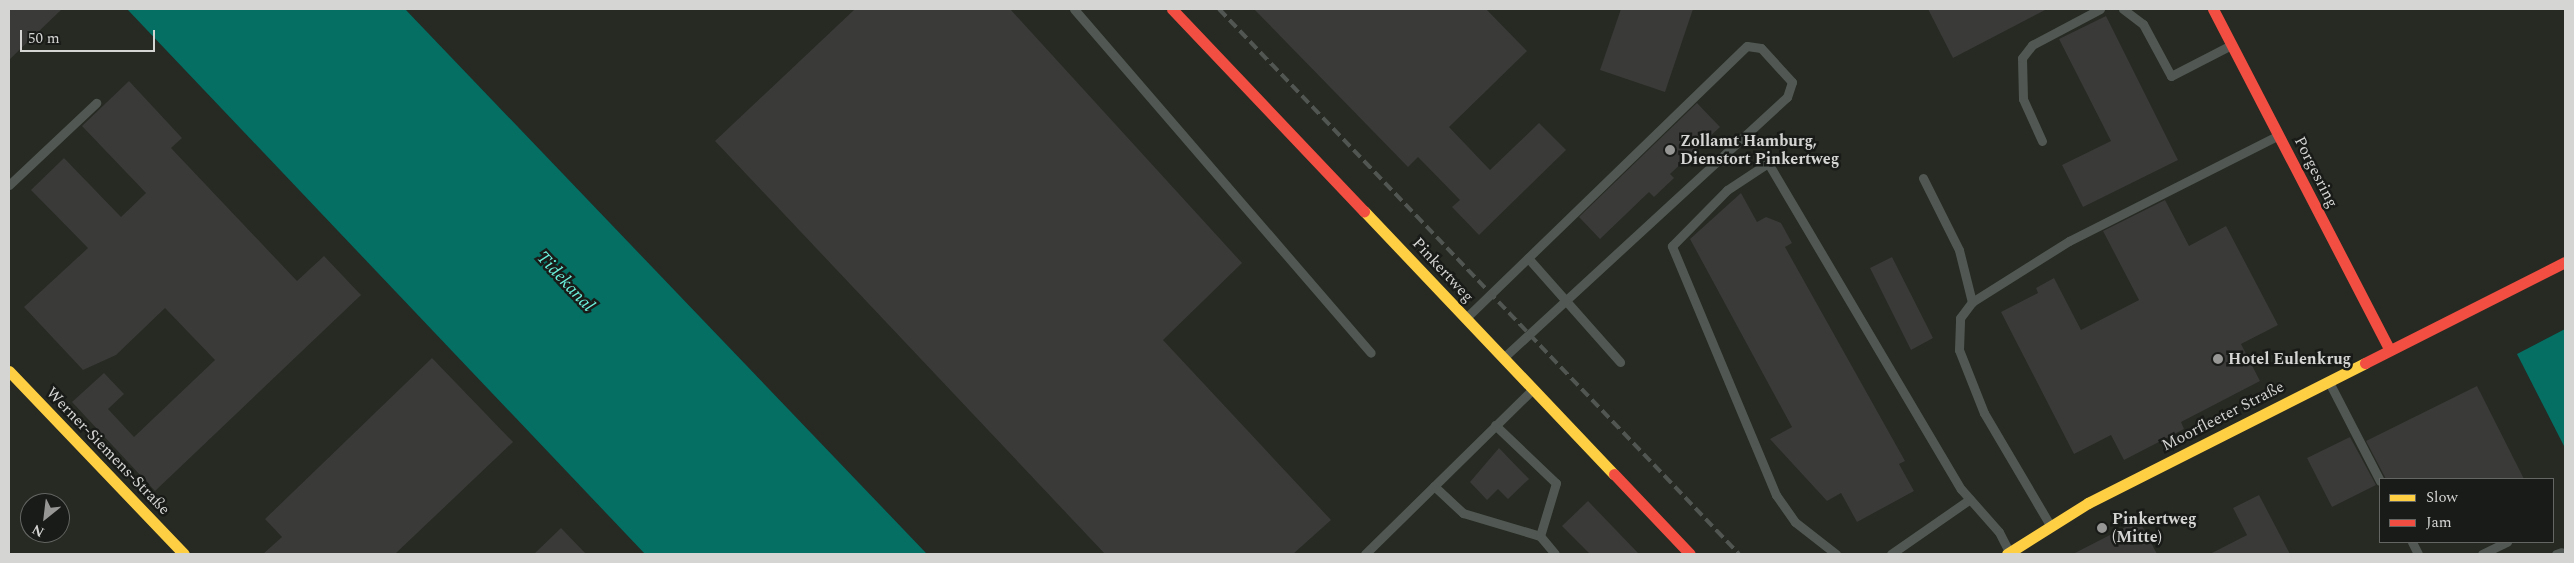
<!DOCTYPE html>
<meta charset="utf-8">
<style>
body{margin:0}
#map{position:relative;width:2574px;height:563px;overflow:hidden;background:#232322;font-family:Spectral,serif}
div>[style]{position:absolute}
.built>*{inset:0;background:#262a22}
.water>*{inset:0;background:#056f64}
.building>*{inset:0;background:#3a3a39}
.lane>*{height:9px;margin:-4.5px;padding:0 4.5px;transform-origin:4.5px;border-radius:4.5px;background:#515853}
.slow>*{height:11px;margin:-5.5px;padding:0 5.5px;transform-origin:5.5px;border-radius:5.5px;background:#ffcf43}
.jam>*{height:11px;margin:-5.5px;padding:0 5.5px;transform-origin:5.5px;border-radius:5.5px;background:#f24e42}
.rail>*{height:4px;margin-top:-2px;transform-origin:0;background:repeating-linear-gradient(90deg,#515652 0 10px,transparent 0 15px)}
.dots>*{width:14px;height:14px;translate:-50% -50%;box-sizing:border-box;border:2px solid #191b18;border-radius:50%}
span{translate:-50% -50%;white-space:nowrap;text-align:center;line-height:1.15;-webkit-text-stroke:5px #191b18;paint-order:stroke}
.poi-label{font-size:16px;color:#d5d6d4;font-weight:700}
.left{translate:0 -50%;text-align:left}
.street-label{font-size:16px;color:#d5d6d4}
.water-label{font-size:18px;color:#6aefdb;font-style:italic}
.frame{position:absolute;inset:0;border:10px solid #d5d6d4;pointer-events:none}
.legend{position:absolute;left:2379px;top:478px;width:175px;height:65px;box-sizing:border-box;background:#191b18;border:1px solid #646663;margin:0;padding:6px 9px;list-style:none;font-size:15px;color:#d5d6d4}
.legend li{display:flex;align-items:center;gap:10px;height:25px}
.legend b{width:25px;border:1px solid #646663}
.north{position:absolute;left:20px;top:493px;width:50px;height:50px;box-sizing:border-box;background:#191b18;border:1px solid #646663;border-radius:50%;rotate:209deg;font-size:14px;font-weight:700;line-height:20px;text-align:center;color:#d5d6d4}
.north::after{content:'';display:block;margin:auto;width:18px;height:22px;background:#979796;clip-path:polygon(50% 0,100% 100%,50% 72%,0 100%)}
.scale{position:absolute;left:20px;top:30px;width:135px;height:22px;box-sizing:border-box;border:2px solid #d5d6d4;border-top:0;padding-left:6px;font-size:15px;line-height:18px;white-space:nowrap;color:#d5d6d4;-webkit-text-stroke:4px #191b18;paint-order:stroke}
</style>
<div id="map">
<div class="built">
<i style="clip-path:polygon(evenodd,9px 9px,127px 9px,645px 554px,9px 554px,9px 9px,30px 503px,60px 503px,60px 533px,30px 533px,30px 503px)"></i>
<i style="clip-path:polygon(evenodd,405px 9px,2565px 9px,2565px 329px,2517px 354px,2565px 448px,2565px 554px,927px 554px,405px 9px,2380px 479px,2553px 479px,2553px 542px,2380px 542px,2380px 479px)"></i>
</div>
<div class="water">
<i style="clip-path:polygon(127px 9px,405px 9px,927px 554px,645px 554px)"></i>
<i style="clip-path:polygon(2565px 329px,2565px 448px,2517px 354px)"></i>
</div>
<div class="building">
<i style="clip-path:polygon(9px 9px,62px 9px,9px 60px)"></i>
<i style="clip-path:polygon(855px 9px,1010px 9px,1242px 263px,1163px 340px,1331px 520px,1293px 554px,1105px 554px,715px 141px)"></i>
<i style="clip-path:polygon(1254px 9px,1486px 9px,1527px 51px,1449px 127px,1490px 170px,1539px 123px,1566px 150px,1479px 235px,1452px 207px,1460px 200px,1418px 157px,1408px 167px)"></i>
<i style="clip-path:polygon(1621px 9px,1693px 9px,1665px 92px,1600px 70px)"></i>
<i style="clip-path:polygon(1928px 9px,2047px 9px,1953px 58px)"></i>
<i style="clip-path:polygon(2106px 16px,2178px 160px,2083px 207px,2062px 165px,2111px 141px,2059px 39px)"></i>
<i style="clip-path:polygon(129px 81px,182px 138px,171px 148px,297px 281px,324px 256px,361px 295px,155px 491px,72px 402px,104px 373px,124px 394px,108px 409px,134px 437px,215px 360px,165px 308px,116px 355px,83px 370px,24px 307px,88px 248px,31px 190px,64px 158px,121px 217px,146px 193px,82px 126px)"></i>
<i style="clip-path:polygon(1697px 103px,1720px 127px,1670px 174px,1674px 178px,1654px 197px,1649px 192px,1600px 239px,1579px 217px)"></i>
<i style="clip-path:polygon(1741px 193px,1757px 222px,1766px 217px,1781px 223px,1792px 243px,1785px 247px,1905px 461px,1899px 464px,1914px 491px,1857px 522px,1841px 493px,1827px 501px,1770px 439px,1792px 427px,1690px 239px)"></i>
<i style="clip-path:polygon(2165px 200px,2189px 246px,2226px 226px,2278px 325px,2241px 344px,2260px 381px,2181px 422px,2184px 429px,2124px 460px,2111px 435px,2074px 454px,2001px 312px,2038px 293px,2036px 288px,2054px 278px,2081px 330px,2139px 300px,2103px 231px)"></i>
<i style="clip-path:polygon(1892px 257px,1933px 338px,1911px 350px,1870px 268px)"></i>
<i style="clip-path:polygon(432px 358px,513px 442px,395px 554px,263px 554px,282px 537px,265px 519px)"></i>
<i style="clip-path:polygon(2477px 386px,2524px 479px,2386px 479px,2366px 441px)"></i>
<i style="clip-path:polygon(2350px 437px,2376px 485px,2332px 507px,2307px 458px)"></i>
<i style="clip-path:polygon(1499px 448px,1529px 479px,1508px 499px,1498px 489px,1487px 500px,1470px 482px)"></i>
<i style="clip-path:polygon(2259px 495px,2290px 554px,2210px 554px,2247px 535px,2233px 508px)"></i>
<i style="clip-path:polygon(1588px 501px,1639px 554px,1590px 554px,1562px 526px)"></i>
<i style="clip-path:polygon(2139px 520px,2157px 554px,2073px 554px)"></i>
<i style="clip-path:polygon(561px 528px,586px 554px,534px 554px)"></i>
</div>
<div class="lane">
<i style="left:1074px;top:9px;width:454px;rotate:49.2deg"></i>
<i style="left:2123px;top:9px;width:25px;rotate:37deg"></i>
<i style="left:2143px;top:24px;width:59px;rotate:61.7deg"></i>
<i style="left:2171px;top:76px;width:65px;rotate:-27.3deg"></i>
<i style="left:2042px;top:141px;width:46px;rotate:-114.3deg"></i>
<i style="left:2023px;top:99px;width:41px;rotate:-91.4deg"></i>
<i style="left:2022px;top:58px;width:16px;rotate:-52deg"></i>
<i style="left:2032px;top:45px;width:77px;rotate:-27.9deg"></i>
<i style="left:1923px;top:178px;width:80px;rotate:63.4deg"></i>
<i style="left:1959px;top:250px;width:54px;rotate:76deg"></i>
<i style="left:9px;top:185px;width:120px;rotate:-43.3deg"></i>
<i style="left:1528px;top:258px;width:139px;rotate:48.5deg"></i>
<i style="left:1468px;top:316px;width:388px;rotate:-44.1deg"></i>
<i style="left:1747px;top:46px;width:14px;rotate:8deg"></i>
<i style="left:1761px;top:48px;width:46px;rotate:47.6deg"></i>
<i style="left:1792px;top:82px;width:16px;rotate:108deg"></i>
<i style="left:1787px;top:97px;width:383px;rotate:137.4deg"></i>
<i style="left:2330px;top:384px;width:109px;rotate:62.7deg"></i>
<i style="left:1495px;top:425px;width:84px;rotate:43.6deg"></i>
<i style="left:1556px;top:483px;width:55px;rotate:106.8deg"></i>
<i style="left:1434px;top:486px;width:40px;rotate:43deg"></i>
<i style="left:1463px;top:513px;width:80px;rotate:16.6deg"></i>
<i style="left:1540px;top:536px;width:23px;rotate:50deg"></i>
<i style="left:2050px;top:525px;width:130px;rotate:-120.5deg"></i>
<i style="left:1984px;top:413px;width:68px;rotate:-111.6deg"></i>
<i style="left:1959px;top:350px;width:32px;rotate:-88deg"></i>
<i style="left:1960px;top:318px;width:20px;rotate:-53deg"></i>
<i style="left:1972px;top:302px;width:115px;rotate:-32.2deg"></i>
<i style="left:2069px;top:241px;width:233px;rotate:-26.8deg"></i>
<i style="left:2412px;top:542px;width:13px;rotate:63deg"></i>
<i style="left:1365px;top:554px;width:233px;rotate:-44.5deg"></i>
<i style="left:1836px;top:554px;width:52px;rotate:-142deg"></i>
<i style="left:1795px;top:522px;width:33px;rotate:-125deg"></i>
<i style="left:1776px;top:495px;width:270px;rotate:-112.7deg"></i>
<i style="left:1672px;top:246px;width:78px;rotate:-45.5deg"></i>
<i style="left:1727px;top:190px;width:49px;rotate:-33.4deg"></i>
<i style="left:1768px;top:163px;width:379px;rotate:59.4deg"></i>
<i style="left:1961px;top:489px;width:57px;rotate:48.5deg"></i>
<i style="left:1999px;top:532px;width:20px;rotate:63deg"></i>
<i style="left:1891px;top:554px;width:96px;rotate:-34.8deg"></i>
<i style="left:2482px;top:554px;width:28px;rotate:-26deg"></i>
<i style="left:2556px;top:554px;width:6px;rotate:-18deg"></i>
</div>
<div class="slow">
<i style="left:1364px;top:211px;width:363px;rotate:46.5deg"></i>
<i style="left:9px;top:371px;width:253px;rotate:46.3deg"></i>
<i style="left:2007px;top:554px;width:96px;rotate:-32.2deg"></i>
<i style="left:2088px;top:503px;width:310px;rotate:-26.8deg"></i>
</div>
<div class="jam">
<i style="left:1172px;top:9px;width:279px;rotate:46.5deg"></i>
<i style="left:2213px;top:9px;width:384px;rotate:62.6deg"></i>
<i style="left:2365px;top:363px;width:224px;rotate:-26.8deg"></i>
<i style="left:1614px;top:474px;width:110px;rotate:46.5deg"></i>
</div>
<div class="rail">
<i style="left:1219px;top:9px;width:753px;rotate:46.34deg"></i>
</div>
<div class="dots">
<i style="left:1670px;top:150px;background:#979796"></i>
<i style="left:2218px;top:359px;background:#979796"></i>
<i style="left:2102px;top:528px;background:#979796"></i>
</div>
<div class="poi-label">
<span class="left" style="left:1680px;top:150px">Zollamt Hamburg,<br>Dienstort Pinkertweg</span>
<span class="left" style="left:2228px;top:359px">Hotel Eulenkrug</span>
<span class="left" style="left:2112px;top:528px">Pinkertweg<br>(Mitte)</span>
</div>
<div class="street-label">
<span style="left:2316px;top:172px;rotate:63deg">Porgesring</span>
<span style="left:1443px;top:270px;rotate:47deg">Pinkertweg</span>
<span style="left:2223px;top:416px;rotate:-27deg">Moorfleeter Straße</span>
<span style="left:108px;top:451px;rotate:46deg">Werner-Siemens-Straße</span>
</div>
<div class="water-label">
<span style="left:565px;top:282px;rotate:47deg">Tidekanal</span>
</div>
<div class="frame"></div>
<ul class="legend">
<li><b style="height:6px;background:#ffcf43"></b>Slow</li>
<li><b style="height:6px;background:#f24e42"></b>Jam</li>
</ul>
<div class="north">N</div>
<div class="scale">50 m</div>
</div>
